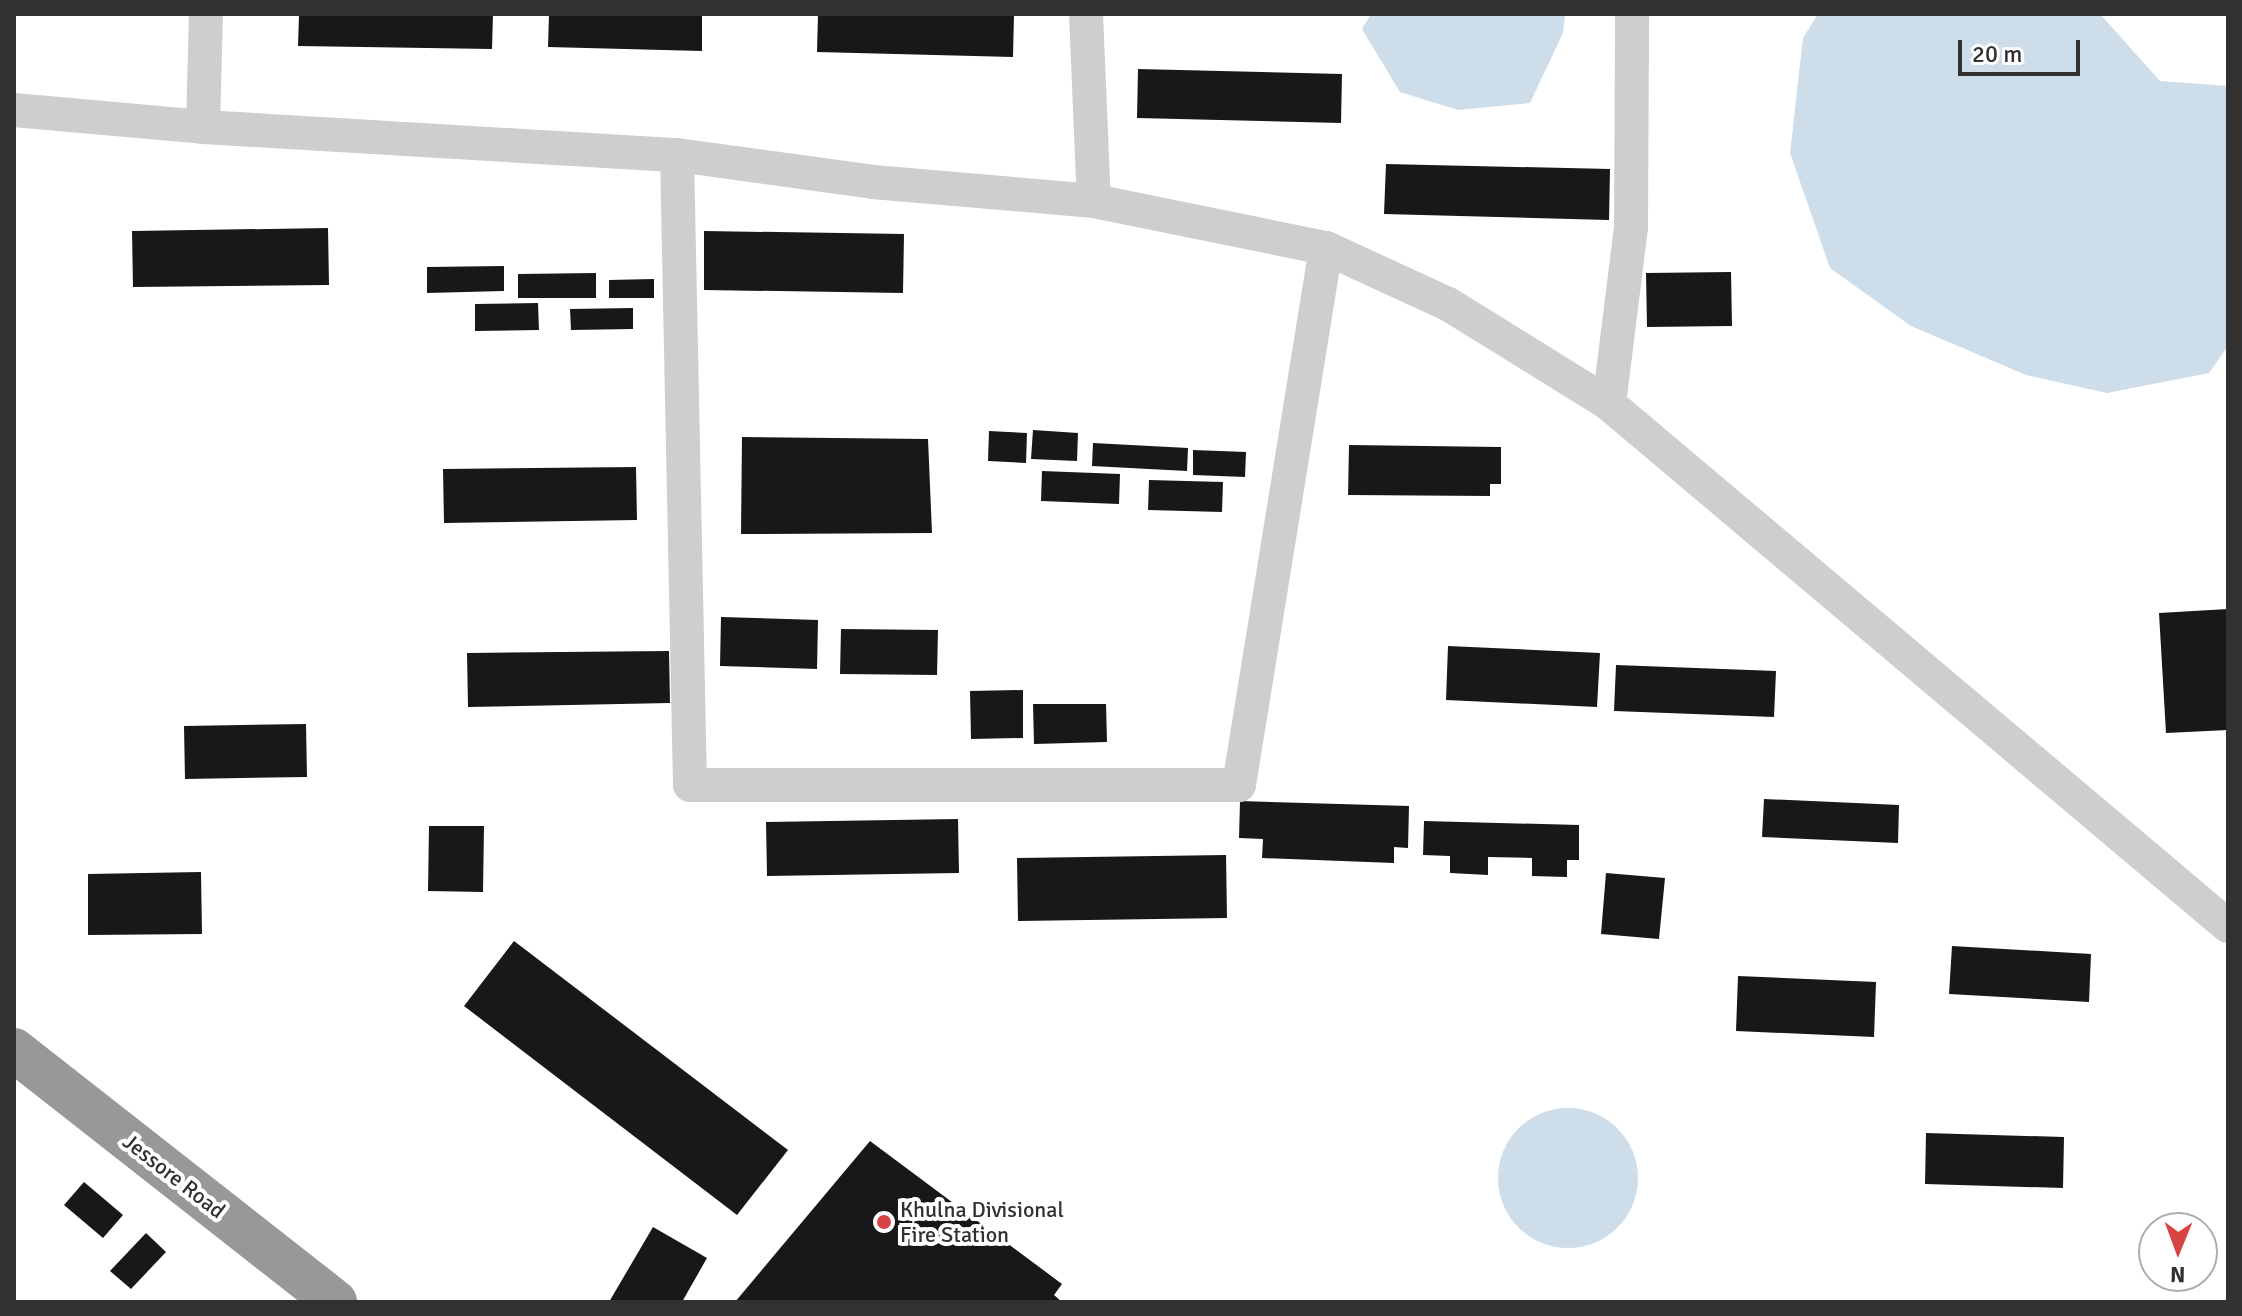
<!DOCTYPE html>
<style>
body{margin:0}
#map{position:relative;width:2242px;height:1316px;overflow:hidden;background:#fff;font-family:Signika,sans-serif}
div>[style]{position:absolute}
.water>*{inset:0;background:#ceddea}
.round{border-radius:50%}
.building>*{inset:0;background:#181818}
.street>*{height:34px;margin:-17px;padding:0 17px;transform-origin:17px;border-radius:17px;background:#cecece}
.highway>*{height:44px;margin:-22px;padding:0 22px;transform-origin:22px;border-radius:22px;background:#989898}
.dots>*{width:22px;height:22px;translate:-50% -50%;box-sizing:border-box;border:4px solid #fff;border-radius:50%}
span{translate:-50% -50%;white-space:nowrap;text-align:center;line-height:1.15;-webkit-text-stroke:8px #fff;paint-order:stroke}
.street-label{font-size:22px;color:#313131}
.poi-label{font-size:22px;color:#313131}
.left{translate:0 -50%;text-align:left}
.frame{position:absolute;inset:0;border:16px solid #313131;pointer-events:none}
.north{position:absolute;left:2138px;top:1212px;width:80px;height:80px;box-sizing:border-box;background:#fff;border:2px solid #adadad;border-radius:50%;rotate:181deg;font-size:22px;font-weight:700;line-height:32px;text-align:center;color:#313131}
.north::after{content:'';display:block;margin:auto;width:28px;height:36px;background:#d84443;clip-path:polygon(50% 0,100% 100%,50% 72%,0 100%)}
.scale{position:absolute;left:1958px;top:40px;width:122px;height:36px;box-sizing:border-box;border:4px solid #313131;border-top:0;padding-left:10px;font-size:24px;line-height:28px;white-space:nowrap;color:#313131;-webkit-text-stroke:6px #fff;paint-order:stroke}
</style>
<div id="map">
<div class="water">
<i style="clip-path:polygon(1371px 14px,1565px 14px,1563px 33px,1530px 103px,1458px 110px,1400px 92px,1362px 29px)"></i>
<i style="clip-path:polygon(1818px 14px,2100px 14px,2160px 81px,2228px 86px,2228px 346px,2209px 373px,2107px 393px,2026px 375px,1911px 326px,1830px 268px,1790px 153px,1803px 38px)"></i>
<i class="round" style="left:1498px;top:1108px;width:140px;height:140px"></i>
</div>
<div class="building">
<i style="clip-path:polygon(299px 14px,493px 14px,492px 49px,298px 46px)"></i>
<i style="clip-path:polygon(549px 14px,702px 14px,702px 51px,548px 47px)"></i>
<i style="clip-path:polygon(818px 14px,1014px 14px,1013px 57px,817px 52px)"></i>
<i style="clip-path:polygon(1138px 69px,1342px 74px,1341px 123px,1137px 118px)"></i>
<i style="clip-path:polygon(1386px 164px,1610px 169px,1609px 220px,1384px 214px)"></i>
<i style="clip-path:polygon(328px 228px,329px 285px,133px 287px,132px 231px)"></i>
<i style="clip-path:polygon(704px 231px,904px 234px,903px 293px,704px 290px)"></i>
<i style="clip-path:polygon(504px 266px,504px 291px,427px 293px,427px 267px)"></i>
<i style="clip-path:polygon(1731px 272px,1732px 326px,1647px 327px,1646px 273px)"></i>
<i style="clip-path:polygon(596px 273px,596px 298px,518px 298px,518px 274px)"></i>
<i style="clip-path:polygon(654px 279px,654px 298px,609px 298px,609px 280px)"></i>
<i style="clip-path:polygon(538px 303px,539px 330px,475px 331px,475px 304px)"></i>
<i style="clip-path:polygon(633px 308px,633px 329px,571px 330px,570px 309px)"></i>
<i style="clip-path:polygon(1033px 430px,1078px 433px,1077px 461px,1031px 459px)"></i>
<i style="clip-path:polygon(989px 431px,1027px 433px,1026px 463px,988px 461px)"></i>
<i style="clip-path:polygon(742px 437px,928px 439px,932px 533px,741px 534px)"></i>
<i style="clip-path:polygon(1093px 443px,1188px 448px,1187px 471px,1092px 466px)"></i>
<i style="clip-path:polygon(1349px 445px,1501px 447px,1501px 484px,1490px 484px,1490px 496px,1348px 495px)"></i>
<i style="clip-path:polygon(1193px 450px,1246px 452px,1245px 477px,1193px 475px)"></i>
<i style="clip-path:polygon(636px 467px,637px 520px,444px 523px,443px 469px)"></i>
<i style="clip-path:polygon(1042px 471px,1120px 474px,1119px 504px,1041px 501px)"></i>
<i style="clip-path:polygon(1149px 480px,1223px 482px,1222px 512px,1148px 510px)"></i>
<i style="clip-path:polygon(2228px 609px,2228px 730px,2166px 733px,2159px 613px)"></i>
<i style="clip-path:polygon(721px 617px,818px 620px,817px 669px,720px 666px)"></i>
<i style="clip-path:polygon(841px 629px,938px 630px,937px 675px,840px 674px)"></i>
<i style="clip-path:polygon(1448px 646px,1600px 653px,1597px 707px,1446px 700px)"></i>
<i style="clip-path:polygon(669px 651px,670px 703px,468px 707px,467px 653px)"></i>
<i style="clip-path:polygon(1616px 665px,1776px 671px,1774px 717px,1614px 711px)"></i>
<i style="clip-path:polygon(1023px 690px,1023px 738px,971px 739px,970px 691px)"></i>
<i style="clip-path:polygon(1033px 704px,1106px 704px,1107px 742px,1034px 744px)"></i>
<i style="clip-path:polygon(306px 724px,307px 777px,185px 779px,184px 726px)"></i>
<i style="clip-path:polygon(1764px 799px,1899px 805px,1898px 843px,1762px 837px)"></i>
<i style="clip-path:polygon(1240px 801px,1409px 806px,1408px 848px,1394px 847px,1394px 863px,1262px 858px,1263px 839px,1239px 838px)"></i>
<i style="clip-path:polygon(958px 819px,959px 873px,767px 876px,766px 822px)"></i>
<i style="clip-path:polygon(1424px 821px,1579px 825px,1579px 860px,1567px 860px,1567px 877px,1532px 876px,1532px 858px,1488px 857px,1488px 875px,1450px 873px,1450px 856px,1423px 855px)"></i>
<i style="clip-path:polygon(429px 826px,484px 826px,483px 892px,428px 891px)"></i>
<i style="clip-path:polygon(1226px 855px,1227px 918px,1018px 921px,1017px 858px)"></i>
<i style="clip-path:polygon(201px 872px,202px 934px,88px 935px,88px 874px)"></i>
<i style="clip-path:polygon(1606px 873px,1665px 878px,1659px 939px,1601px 934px)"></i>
<i style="clip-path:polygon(514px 941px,788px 1150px,737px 1215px,464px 1006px)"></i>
<i style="clip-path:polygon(1952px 946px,2091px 954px,2089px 1002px,1949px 994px)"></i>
<i style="clip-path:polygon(1738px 976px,1876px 982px,1874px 1037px,1736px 1031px)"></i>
<i style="clip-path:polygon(1926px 1133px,2064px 1137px,2063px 1188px,1925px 1184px)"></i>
<i style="clip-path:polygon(870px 1141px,1062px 1284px,1054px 1295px,1062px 1302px,735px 1302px)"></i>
<i style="clip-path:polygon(84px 1182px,123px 1215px,103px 1238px,64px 1205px)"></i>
<i style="clip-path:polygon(653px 1227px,707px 1258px,682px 1302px,609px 1302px)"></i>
<i style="clip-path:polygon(146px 1233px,166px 1252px,131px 1289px,110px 1271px)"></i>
</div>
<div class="street">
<i style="left:1086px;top:14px;width:187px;rotate:87.6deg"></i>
<i style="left:14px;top:110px;width:190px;rotate:5.1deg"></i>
<i style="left:203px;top:127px;width:475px;rotate:3.4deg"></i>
<i style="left:677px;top:155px;width:198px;rotate:7.8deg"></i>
<i style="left:873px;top:182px;width:222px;rotate:4.9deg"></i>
<i style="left:1094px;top:201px;width:237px;rotate:11.5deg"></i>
<i style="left:1326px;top:248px;width:134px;rotate:24.7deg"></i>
<i style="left:1448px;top:304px;width:190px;rotate:31.8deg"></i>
<i style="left:1609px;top:404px;width:810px;rotate:40.14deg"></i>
<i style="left:203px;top:127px;width:113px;rotate:-88.5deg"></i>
<i style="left:677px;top:155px;width:630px;rotate:88.82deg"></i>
<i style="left:690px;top:785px;width:549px"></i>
<i style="left:1239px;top:785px;width:544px;rotate:-80.8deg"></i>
<i style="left:1609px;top:404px;width:178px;rotate:-82.9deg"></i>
<i style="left:1631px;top:227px;width:213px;rotate:-89.7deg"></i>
</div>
<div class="highway">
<i style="left:14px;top:1050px;width:408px;rotate:38.1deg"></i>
</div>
<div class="dots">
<i style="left:884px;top:1222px;background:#d84443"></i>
</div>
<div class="street-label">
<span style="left:174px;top:1176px;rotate:38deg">Jessore Road</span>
</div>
<div class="poi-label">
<span class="left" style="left:900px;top:1222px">Khulna Divisional<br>Fire Station</span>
</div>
<div class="frame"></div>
<div class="north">N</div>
<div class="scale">20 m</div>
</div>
